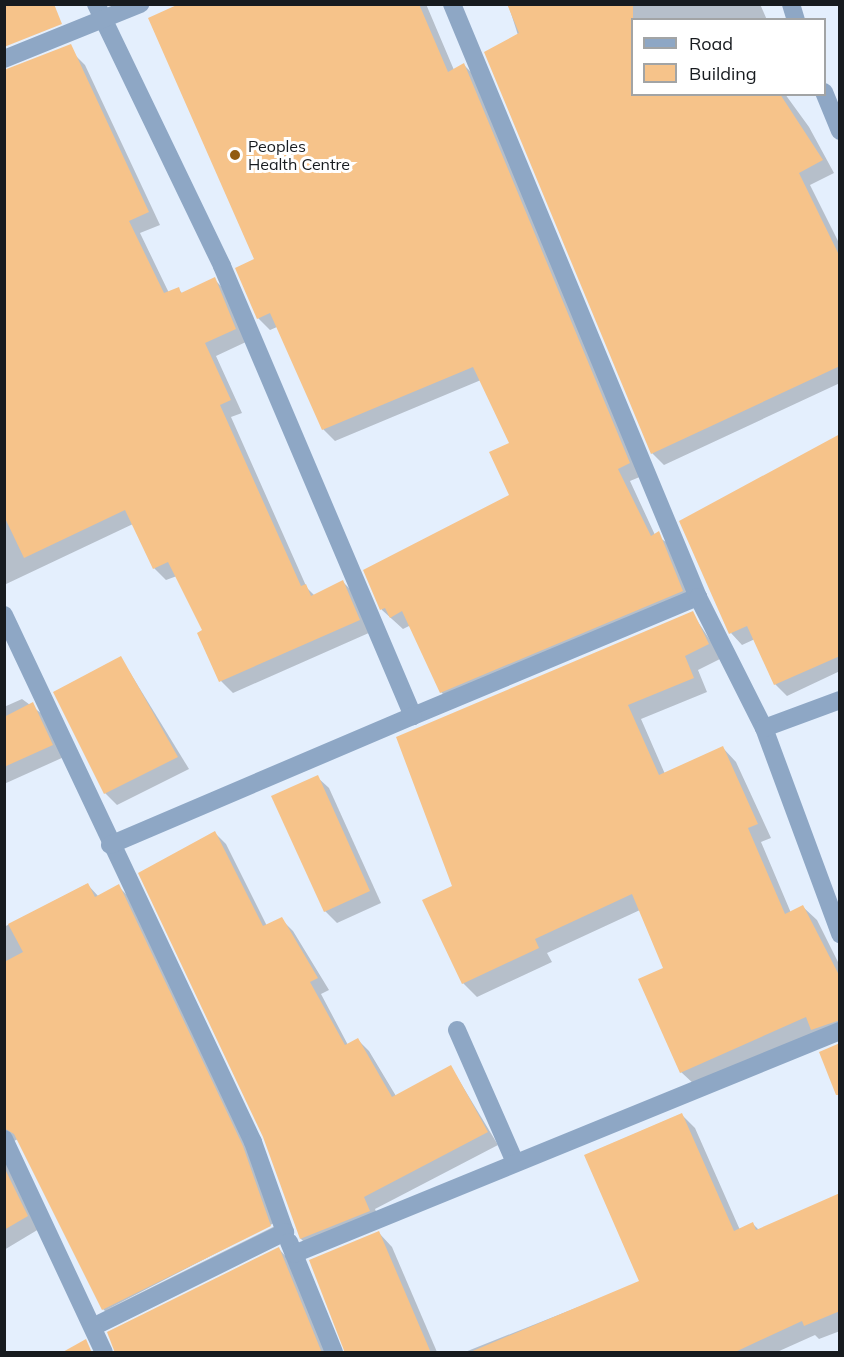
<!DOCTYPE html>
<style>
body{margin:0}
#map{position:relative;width:844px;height:1357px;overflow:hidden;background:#e4effd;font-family:Mulish,sans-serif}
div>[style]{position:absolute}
.shadow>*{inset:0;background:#0003}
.building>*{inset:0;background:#f6c38a}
.minor>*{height:18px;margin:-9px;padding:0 9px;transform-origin:9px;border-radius:9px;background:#8ea7c5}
.dots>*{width:16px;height:16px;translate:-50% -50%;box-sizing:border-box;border:3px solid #fff;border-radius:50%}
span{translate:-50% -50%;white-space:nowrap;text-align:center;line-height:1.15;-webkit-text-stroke:6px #fff;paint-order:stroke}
.poi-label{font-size:16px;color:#171b1f}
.left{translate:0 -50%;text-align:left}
.frame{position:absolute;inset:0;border:6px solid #171b1f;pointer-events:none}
.legend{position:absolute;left:631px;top:18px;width:195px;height:78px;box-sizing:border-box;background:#fff;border:2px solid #a2a4a5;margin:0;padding:8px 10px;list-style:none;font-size:18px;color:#171b1f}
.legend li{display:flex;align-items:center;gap:12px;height:30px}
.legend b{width:30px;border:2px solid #a2a4a5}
</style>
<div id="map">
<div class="shadow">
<i style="clip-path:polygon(182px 4px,426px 4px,454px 70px,464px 65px,476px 77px,642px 476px,630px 481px,655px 535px,671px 545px,695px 603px,453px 704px,441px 692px,411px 625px,403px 629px,382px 610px,365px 571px,511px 496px,511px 444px,481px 380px,335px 441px,323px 429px,277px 327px,270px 330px,258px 318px,256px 259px)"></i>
<i style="clip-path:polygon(508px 4px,760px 4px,767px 20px,632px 20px,632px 94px,785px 94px,809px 127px,834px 173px,810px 185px,840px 245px,840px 383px,664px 465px,652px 453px)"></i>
<i style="clip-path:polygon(73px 53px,85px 65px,160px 225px,140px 233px,169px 293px,178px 289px,183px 294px,214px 279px,226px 291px,248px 341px,216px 356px,242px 413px,231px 417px,307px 588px,315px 596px,343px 582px,355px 594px,371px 632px,233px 693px,221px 681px,204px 631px,177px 576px,166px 580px,154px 568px,133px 524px,4px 585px,4px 82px)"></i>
<i style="clip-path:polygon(840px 436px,840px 671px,787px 696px,775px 684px,755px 639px,742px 645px,731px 633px)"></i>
<i style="clip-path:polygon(692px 613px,722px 658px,698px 670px,707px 692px,641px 719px,665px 774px,723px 748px,736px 762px,771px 838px,761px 842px,791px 913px,803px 907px,817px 920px,840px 966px,840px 1040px,695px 1085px,681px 1072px,665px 968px,640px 910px,547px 953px,552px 962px,477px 997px,463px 983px,454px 886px)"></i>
<i style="clip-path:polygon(121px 658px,189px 769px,117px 805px,105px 793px)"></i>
<i style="clip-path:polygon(22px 699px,45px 716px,64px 757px,4px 784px,4px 707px)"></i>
<i style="clip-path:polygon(317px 777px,329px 788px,381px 903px,337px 923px,325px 911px)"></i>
<i style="clip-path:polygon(215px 833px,226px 844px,267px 926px,281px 919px,293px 931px,329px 990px,321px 994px,348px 1045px,358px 1040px,369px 1051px,396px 1096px,451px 1067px,498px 1145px,375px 1209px,381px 1223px,313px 1250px,301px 1239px,265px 1137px)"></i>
<i style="clip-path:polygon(87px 884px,99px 897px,118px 886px,130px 898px,254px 1160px,276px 1222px,106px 1310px,277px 1225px,282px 1239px,115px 1321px,103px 1309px,18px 1139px,6px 1145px,39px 1229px,4px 1250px,4px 927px)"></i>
<i style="clip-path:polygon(682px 1115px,695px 1128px,740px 1230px,753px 1224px,759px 1230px,840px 1195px,840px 1331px,819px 1339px,815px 1335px,777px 1352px,465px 1352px,641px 1282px)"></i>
<i style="clip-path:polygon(379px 1233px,392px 1247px,437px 1352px,345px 1352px)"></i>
<i style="clip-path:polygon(279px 1249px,292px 1263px,329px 1352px,117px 1352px)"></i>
</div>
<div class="building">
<i style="clip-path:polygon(4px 4px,54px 4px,62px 24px,4px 47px)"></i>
<i style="clip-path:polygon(179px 4px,419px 4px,448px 72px,464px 63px,630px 463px,618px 469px,651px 536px,659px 531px,683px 591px,440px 693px,402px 611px,390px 618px,385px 608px,380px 610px,363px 570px,509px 495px,489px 452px,509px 443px,473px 367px,322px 430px,270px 313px,257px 319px,235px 268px,254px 259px,148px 18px)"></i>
<i style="clip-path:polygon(507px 4px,633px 4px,633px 94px,780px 94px,823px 160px,799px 173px,840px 257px,840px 366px,651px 454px,484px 52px,519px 33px)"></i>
<i style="clip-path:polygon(71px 44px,149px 212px,129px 221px,164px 293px,179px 287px,181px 293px,215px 277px,236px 329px,205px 343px,231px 400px,220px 405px,301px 586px,306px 584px,311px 596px,343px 580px,360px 620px,219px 682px,197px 633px,202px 630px,168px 562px,153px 569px,125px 510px,24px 558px,4px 516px,4px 70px)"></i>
<i style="clip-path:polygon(840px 434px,840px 656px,774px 685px,747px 626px,729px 634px,679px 521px)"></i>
<i style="clip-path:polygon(693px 611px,709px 644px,685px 656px,694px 678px,628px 705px,659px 775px,723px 746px,758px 824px,748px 828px,785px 914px,803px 905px,840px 977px,840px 1020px,811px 1030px,806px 1017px,680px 1073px,638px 979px,663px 968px,632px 894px,535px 939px,539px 948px,462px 984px,422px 900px,452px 886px,396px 737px)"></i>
<i style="clip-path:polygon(121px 656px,178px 757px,104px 794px,53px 692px)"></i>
<i style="clip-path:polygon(33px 702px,53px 745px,4px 767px,4px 717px)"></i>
<i style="clip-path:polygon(318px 775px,370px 891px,324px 912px,271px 796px)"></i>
<i style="clip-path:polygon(215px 831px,263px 926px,282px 917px,318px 978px,310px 982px,345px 1045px,358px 1038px,392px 1097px,451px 1065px,488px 1132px,364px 1197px,370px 1211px,300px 1239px,263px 1137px,138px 873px)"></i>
<i style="clip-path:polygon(88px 883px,95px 897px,119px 884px,243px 1146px,271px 1226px,102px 1310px,14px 1134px,4px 1128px,4px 962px,23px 952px,8px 924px)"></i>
<i style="clip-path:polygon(840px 1043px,840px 1095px,836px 1095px,819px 1052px)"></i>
<i style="clip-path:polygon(682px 1113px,734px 1231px,753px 1222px,756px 1230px,840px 1193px,840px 1311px,804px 1326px,802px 1321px,733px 1353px,468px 1353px,639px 1281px,584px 1155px)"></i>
<i style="clip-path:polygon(4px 1167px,28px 1216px,4px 1230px)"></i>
<i style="clip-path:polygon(379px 1231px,431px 1353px,345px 1353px,309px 1260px)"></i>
<i style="clip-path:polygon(279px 1247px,322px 1353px,115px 1353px,107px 1332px)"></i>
<i style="clip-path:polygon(86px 1339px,92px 1353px,61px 1353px)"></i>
</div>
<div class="minor">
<i style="left:96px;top:4px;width:291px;rotate:64.3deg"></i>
<i style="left:222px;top:266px;width:489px;rotate:67deg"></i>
<i style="left:413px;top:716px;width:309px;rotate:-22.7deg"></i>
<i style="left:452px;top:4px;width:642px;rotate:67.47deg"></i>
<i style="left:698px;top:597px;width:147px;rotate:63.3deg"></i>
<i style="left:764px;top:728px;width:220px;rotate:69.7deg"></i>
<i style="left:791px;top:4px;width:17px;rotate:73deg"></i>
<i style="left:4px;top:59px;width:147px;rotate:-22deg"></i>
<i style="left:824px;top:92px;width:42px;rotate:67.7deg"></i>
<i style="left:4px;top:615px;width:583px;rotate:64.71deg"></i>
<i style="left:253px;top:1142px;width:96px;rotate:70.4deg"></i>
<i style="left:285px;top:1232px;width:214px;rotate:153.7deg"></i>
<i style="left:764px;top:728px;width:81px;rotate:-20.2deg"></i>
<i style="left:110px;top:845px;width:329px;rotate:-23.1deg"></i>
<i style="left:457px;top:1030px;width:142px;rotate:66.3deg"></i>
<i style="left:4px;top:1139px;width:235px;rotate:64.9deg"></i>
<i style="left:289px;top:1242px;width:119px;rotate:67.8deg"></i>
<i style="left:294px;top:1254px;width:590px;rotate:-22.22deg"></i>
</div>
<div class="dots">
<i style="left:235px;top:155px;background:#925c11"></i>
</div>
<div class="poi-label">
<span class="left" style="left:248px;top:155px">Peoples<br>Health Centre</span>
</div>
<div class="frame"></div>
<ul class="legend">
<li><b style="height:8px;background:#8ea7c5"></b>Road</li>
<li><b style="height:16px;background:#f6c38a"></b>Building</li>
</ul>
</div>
